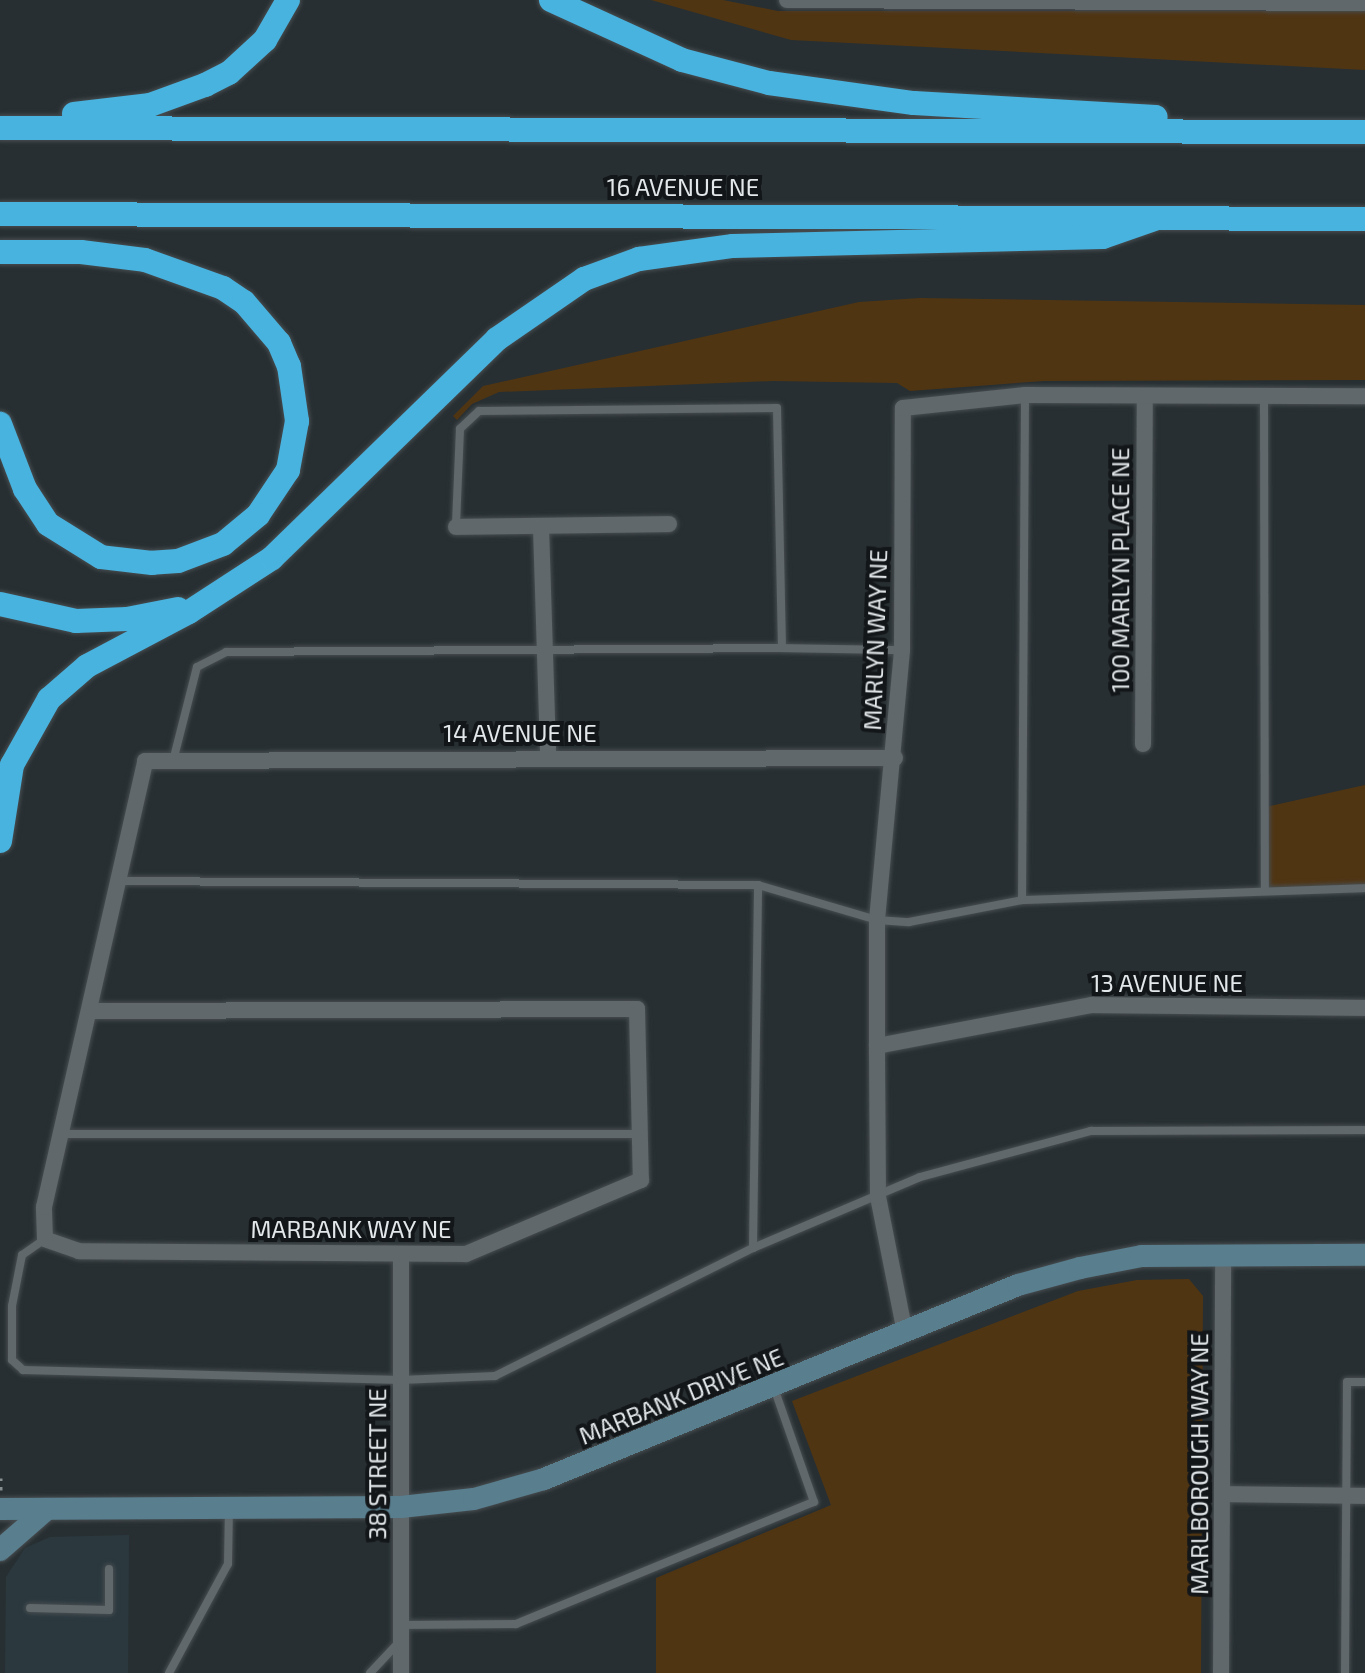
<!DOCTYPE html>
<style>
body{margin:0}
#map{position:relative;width:1365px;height:1673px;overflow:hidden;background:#272f32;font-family:"Exo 2",sans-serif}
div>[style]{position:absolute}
.built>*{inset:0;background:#2b393f}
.green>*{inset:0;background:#503513}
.path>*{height:3px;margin-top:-1.5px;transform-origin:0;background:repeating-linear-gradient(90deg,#878e90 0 4px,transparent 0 10px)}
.roads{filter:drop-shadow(0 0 2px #474d50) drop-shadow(0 0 2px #474d50)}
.lane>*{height:8px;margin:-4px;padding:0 4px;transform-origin:4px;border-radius:4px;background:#60686c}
.street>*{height:16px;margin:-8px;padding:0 8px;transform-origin:8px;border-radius:8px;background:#60686c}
.secondary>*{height:22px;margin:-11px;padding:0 11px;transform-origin:11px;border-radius:11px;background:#597e8e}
.highway>*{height:24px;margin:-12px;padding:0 12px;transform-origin:12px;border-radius:12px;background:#49b3df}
span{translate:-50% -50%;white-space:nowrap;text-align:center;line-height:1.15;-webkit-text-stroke:8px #131618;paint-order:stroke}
.street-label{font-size:24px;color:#e2e7e9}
</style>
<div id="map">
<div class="built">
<i style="clip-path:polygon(129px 1535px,128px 1673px,5px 1673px,6px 1577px,25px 1548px,50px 1537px)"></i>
</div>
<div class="green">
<i style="clip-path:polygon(651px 0,723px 0,778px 11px,1365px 11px,1365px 70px,791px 40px)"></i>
<i style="clip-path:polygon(920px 298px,1365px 305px,1365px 380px,1044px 381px,910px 391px,897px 383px,773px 381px,499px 392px,472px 404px,457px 420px,453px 416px,483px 386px,859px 302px)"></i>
<i style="clip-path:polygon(1365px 785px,1365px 888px,1265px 891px,1265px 807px)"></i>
<i style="clip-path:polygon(1189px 1279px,1203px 1296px,1201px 1673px,656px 1673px,656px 1578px,831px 1505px,792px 1401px,1078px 1291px,1137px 1280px)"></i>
</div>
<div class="path">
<i style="left:1px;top:1490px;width:12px;rotate:-90deg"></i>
</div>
<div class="roads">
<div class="lane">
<i style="left:1025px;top:396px;width:504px;rotate:90.34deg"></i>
<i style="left:1022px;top:900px;width:343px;rotate:-2deg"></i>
<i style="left:1264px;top:396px;width:495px;rotate:89.9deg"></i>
<i style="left:782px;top:648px;width:120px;rotate:1deg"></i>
<i style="left:173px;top:761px;width:97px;rotate:-75.7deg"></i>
<i style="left:197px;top:667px;width:33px;rotate:-27deg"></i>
<i style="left:226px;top:652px;width:556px;rotate:-0.41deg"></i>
<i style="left:782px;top:648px;width:240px;rotate:-91.2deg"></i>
<i style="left:777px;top:408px;width:298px;rotate:179.4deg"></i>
<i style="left:479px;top:411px;width:26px;rotate:137deg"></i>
<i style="left:460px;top:429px;width:97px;rotate:92.4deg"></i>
<i style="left:119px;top:881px;width:639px;rotate:0.36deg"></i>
<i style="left:758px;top:885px;width:124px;rotate:16.4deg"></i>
<i style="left:877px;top:920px;width:32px;rotate:4deg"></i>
<i style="left:909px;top:922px;width:115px;rotate:-11deg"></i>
<i style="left:63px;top:1134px;width:577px"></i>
<i style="left:45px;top:1239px;width:28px;rotate:145deg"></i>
<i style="left:22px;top:1255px;width:52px;rotate:101.1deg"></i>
<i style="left:12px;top:1306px;width:54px;rotate:90deg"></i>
<i style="left:12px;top:1360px;width:15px;rotate:42deg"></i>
<i style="left:23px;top:1370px;width:378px;rotate:1.5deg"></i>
<i style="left:401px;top:1380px;width:94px;rotate:-2.4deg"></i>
<i style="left:495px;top:1376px;width:288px;rotate:-26.4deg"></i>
<i style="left:753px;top:1248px;width:363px;rotate:-89.2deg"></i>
<i style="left:753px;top:1248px;width:181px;rotate:-23deg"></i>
<i style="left:920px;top:1177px;width:177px;rotate:-15.1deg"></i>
<i style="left:1091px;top:1131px;width:274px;rotate:-0.2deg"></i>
<i style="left:30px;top:1608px;width:79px;rotate:1.5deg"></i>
<i style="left:109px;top:1610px;width:41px;rotate:-90deg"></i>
<i style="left:401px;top:1625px;width:115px;rotate:-0.5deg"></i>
<i style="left:516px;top:1624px;width:322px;rotate:-22.3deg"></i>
<i style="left:814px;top:1502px;width:121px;rotate:-109.3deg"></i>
<i style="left:169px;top:1673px;width:124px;rotate:-61.6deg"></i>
<i style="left:228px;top:1564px;width:55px;rotate:-89deg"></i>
<i style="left:370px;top:1673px;width:44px;rotate:-46.8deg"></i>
<i style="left:1345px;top:1673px;width:291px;rotate:-89.6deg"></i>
<i style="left:1347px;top:1382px;width:18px"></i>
</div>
<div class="street">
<i style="left:787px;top:0;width:578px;rotate:0.3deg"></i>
<i style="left:456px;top:527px;width:213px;rotate:-0.8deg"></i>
<i style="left:541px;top:527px;width:229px;rotate:88.2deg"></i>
<i style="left:1143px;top:744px;width:348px;rotate:-89.7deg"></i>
<i style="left:92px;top:1011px;width:545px;rotate:-0.21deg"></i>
<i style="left:637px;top:1009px;width:171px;rotate:88.7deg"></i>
<i style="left:641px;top:1180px;width:190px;rotate:157.1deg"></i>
<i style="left:466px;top:1254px;width:387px;rotate:-179.6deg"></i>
<i style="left:79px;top:1251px;width:36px;rotate:-161deg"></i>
<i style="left:45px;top:1239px;width:32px;rotate:-92deg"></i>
<i style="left:44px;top:1207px;width:457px;rotate:-77.2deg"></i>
<i style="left:145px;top:761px;width:750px;rotate:-0.23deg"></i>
<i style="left:877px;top:1046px;width:219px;rotate:-10.8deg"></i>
<i style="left:1092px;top:1005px;width:273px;rotate:0.6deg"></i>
<i style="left:905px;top:1333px;width:139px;rotate:-101.2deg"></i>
<i style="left:878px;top:1197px;width:151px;rotate:-90.4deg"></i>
<i style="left:877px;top:1046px;width:126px;rotate:-90deg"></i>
<i style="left:877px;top:920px;width:271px;rotate:-84.7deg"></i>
<i style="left:902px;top:650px;width:242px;rotate:-89.8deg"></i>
<i style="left:903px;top:408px;width:123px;rotate:-6.1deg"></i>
<i style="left:1025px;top:395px;width:340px;rotate:0.2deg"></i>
<i style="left:1223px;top:1494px;width:142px;rotate:0.8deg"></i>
<i style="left:401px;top:1673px;width:419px;rotate:-90deg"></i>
<i style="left:1221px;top:1673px;width:417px;rotate:-89.7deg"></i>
</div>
<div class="secondary">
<i style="left:0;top:1509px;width:401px;rotate:-0.3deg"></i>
<i style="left:401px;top:1507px;width:73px;rotate:-6.3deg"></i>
<i style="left:474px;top:1499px;width:73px;rotate:-15.9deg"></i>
<i style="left:544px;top:1479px;width:512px;rotate:-22.26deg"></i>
<i style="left:1018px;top:1285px;width:64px;rotate:-15.3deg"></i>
<i style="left:1080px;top:1268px;width:63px;rotate:-11deg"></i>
<i style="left:1142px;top:1256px;width:223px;rotate:-0.3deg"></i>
<i style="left:0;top:1550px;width:62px;rotate:-41.1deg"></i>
</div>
<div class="highway">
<i style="left:551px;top:0;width:144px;rotate:24.6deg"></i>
<i style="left:682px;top:60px;width:90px;rotate:14.8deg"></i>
<i style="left:769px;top:83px;width:146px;rotate:7.9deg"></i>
<i style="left:914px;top:103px;width:242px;rotate:3.3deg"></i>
<i style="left:74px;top:114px;width:77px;rotate:-6.8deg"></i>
<i style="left:150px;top:105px;width:59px;rotate:-20deg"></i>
<i style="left:205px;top:85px;width:27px;rotate:-27deg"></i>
<i style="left:229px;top:73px;width:49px;rotate:-42.5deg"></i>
<i style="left:265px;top:40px;width:46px;rotate:-60.1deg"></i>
<i style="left:0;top:128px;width:1365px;rotate:0.17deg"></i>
<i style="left:0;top:214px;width:1365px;rotate:0.21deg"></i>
<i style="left:0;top:252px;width:81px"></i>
<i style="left:81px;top:252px;width:64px;rotate:7.1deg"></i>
<i style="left:145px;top:260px;width:83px;rotate:19.7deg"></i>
<i style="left:223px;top:288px;width:25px;rotate:34deg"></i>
<i style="left:244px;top:302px;width:54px;rotate:49.5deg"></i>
<i style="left:279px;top:343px;width:25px;rotate:67deg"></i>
<i style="left:289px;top:366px;width:56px;rotate:81.7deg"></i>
<i style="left:297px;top:421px;width:50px;rotate:100.4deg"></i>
<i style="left:288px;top:470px;width:54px;rotate:123.7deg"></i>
<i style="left:258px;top:515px;width:45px;rotate:140.4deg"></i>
<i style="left:223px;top:544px;width:48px;rotate:159.3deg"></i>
<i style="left:178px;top:561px;width:26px;rotate:176deg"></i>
<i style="left:152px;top:563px;width:51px;rotate:-173.3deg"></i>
<i style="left:101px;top:557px;width:62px;rotate:-148.1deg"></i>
<i style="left:48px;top:524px;width:42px;rotate:-123.3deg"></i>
<i style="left:25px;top:489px;width:70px;rotate:-111deg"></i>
<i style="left:0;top:604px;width:78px;rotate:12.6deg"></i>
<i style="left:76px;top:621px;width:51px;rotate:-2.2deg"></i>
<i style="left:127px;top:619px;width:52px;rotate:-11.1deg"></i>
<i style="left:0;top:841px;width:77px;rotate:-81deg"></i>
<i style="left:12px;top:765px;width:76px;rotate:-60.7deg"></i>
<i style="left:49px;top:699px;width:50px;rotate:-41deg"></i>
<i style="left:87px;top:666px;width:115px;rotate:-27.9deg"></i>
<i style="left:189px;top:612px;width:99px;rotate:-33deg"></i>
<i style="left:272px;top:558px;width:314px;rotate:-44.2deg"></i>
<i style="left:497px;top:339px;width:106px;rotate:-34.6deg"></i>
<i style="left:584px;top:279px;width:59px;rotate:-20deg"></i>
<i style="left:639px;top:259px;width:95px;rotate:-7.9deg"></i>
<i style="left:733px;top:246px;width:370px;rotate:-1.4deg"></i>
<i style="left:1103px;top:237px;width:57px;rotate:-19.4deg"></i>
</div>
</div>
<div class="street-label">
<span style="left:683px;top:187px">16 AVENUE NE</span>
<span style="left:1120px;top:570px;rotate:-90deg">100 MARLYN PLACE NE</span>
<span style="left:875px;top:640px;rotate:-88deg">MARLYN WAY NE</span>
<span style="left:520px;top:733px">14 AVENUE NE</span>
<span style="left:1167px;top:983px">13 AVENUE NE</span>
<span style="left:351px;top:1229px">MARBANK WAY NE</span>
<span style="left:681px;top:1396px;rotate:-22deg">MARBANK DRIVE NE</span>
<span style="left:377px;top:1464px;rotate:-90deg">38 STREET NE</span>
<span style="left:1199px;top:1464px;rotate:-90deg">MARLBOROUGH WAY NE</span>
</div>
</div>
